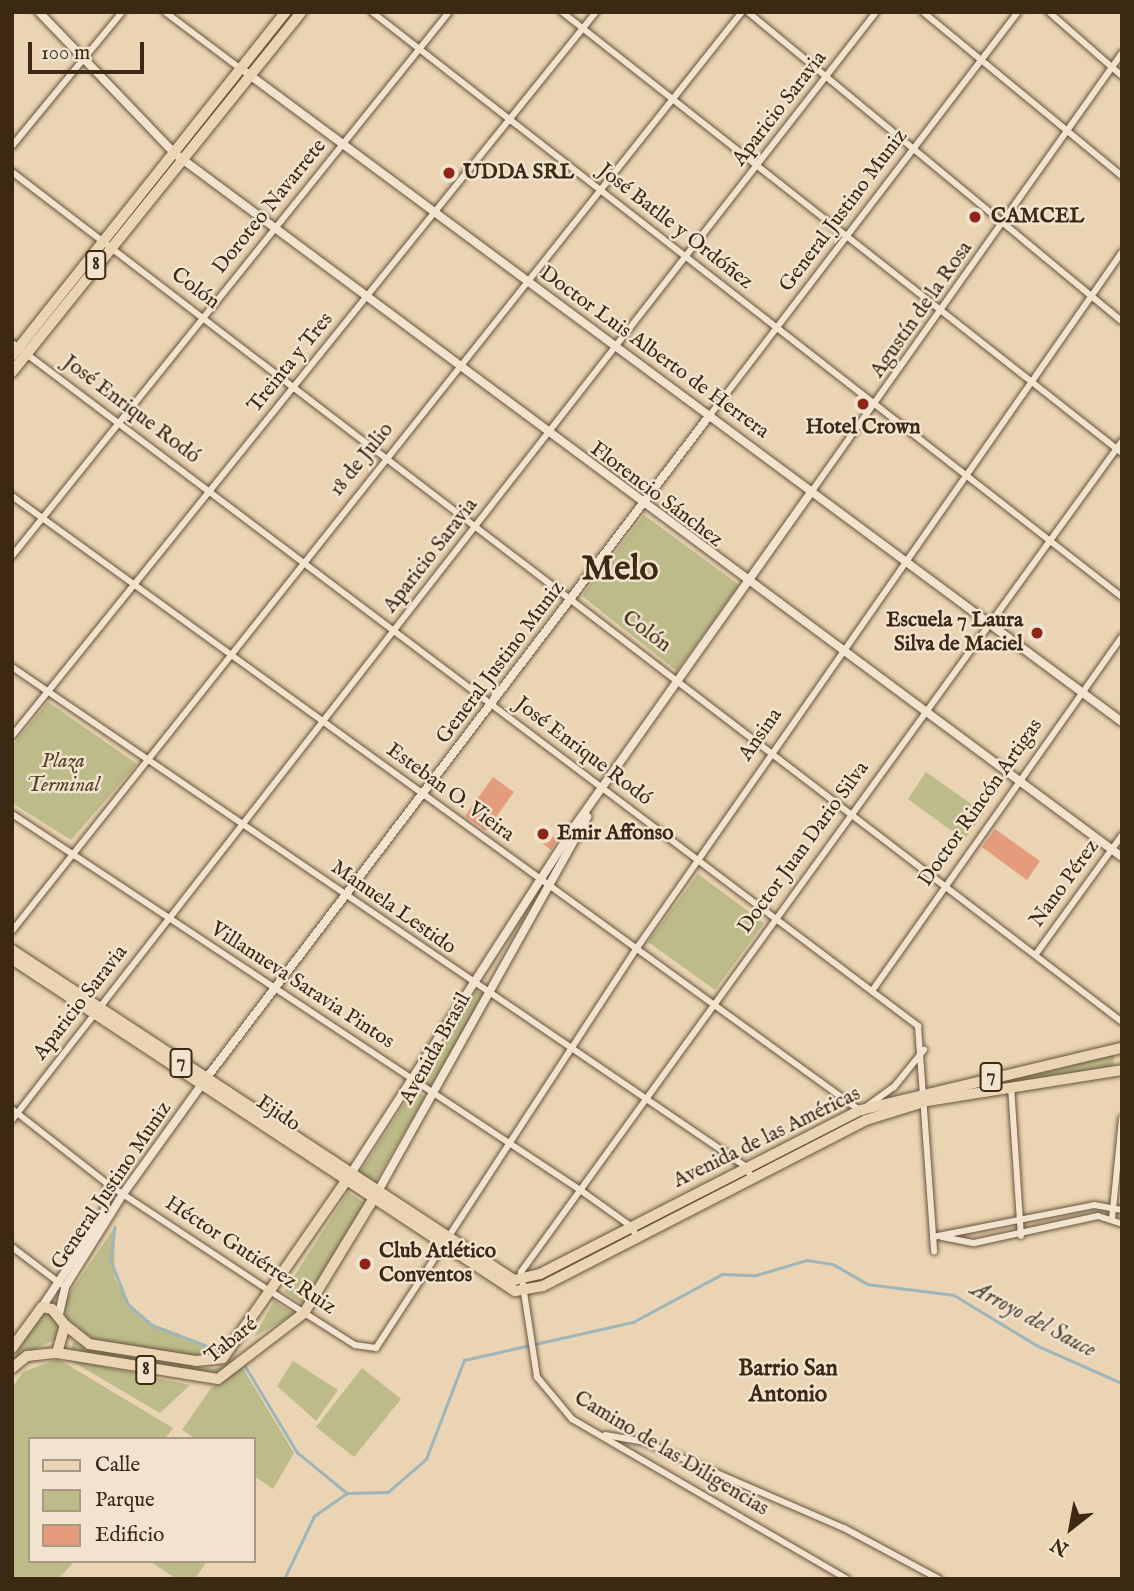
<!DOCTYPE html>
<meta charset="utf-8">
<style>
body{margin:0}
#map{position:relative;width:1134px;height:1591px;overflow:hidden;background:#ead4b3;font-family:"IM FELL English",serif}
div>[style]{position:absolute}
.green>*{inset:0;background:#bcbb89}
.stream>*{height:2.5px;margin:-1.25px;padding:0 1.25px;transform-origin:1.25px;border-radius:1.25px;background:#9eb5b9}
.building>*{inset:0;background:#e59c7d}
.roads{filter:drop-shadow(0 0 2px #67543c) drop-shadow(0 0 2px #67543c)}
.minor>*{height:6px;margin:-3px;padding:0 3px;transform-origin:3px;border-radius:3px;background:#f1e3ce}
.tertiary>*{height:8px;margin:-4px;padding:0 4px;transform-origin:4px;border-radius:4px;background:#f1e3ce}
.primary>*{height:10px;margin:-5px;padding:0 5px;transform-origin:5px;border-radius:5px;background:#ead4b3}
.dots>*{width:19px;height:19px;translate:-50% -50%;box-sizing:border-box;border:4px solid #f1e3ce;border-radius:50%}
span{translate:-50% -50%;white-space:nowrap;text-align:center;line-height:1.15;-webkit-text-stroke:5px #f1e3ce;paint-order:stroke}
.shield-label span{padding:2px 5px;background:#f1e3ce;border:2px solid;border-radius:5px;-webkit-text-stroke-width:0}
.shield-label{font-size:19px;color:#3b2914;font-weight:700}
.street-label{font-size:21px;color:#3b2914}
.poi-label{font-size:21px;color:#3b2914;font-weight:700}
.left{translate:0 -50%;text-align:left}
.right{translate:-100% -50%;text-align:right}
.park-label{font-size:21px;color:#55462b;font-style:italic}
.water-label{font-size:23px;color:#544c3d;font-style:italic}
.neighbourhood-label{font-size:23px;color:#3b2914;font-weight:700}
.town-label{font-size:35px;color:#3b2914;font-weight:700}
.frame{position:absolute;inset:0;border:14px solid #3b2914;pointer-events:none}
.legend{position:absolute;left:28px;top:1437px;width:228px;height:126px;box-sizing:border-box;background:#f1e3ce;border:2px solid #a89984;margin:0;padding:9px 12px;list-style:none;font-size:21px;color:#3b2914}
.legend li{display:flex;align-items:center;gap:14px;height:35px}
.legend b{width:35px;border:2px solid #a89984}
.north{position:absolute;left:1036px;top:1493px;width:70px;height:70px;-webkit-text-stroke:5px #f1e3ce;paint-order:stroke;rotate:211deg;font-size:19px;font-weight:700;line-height:28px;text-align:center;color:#3b2914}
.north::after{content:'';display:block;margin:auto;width:24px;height:32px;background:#3b2914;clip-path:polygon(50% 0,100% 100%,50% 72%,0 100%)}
.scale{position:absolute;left:28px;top:42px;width:116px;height:32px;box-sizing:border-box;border:4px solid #3b2914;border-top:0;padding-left:9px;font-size:21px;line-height:24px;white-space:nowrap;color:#3b2914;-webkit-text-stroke:5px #f1e3ce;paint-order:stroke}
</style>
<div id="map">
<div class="green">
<i style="clip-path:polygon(644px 515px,739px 585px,677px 671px,582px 596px)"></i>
<i style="clip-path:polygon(48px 702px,137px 764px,71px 840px,12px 803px,12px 746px)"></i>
<i style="clip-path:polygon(926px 772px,984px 813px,964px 840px,908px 799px)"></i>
<i style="clip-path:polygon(698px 874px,764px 923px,715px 990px,648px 942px)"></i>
<i style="clip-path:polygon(476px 991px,484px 995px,431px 1086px,420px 1079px)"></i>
<i style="clip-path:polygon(1115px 1052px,1112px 1070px,928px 1093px)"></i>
<i style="clip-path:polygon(414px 1089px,425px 1097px,374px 1184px,359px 1174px)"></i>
<i style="clip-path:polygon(348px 1192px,364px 1203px,304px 1305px,284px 1292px)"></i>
<i style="clip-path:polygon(115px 1227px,114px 1276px,128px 1304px,148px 1322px,220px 1351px,211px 1359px,95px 1341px,66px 1318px,64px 1301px)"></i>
<i style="clip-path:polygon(274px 1301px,294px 1314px,254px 1337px)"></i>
<i style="clip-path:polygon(43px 1312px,54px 1316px,60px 1337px,12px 1360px)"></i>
<i style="clip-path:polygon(73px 1342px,212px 1369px,229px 1366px,212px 1378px,71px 1351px)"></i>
<i style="clip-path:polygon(58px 1359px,173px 1428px,165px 1439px,30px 1439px,30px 1561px,75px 1561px,58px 1579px,12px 1579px,12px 1388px,23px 1372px)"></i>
<i style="clip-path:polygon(68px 1359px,190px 1385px,160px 1413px)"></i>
<i style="clip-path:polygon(293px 1361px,338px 1390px,316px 1421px,277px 1386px)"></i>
<i style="clip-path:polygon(241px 1365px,294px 1453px,273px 1489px,254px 1476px,254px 1439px,196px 1439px,182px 1430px,211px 1388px)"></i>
<i style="clip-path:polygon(362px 1368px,401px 1399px,354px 1457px,316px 1427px)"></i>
<i style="clip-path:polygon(149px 1561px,207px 1561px,195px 1579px,177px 1579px)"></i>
</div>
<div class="stream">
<i style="left:115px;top:1227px;width:34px;rotate:97deg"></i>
<i style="left:111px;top:1261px;width:46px;rotate:68.4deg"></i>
<i style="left:128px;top:1304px;width:32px;rotate:41deg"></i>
<i style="left:152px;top:1325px;width:76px;rotate:20.8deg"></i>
<i style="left:244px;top:1364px;width:103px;rotate:58.9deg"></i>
<i style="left:297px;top:1452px;width:65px;rotate:39.4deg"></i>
<i style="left:284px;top:1579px;width:70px;rotate:-64.5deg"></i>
<i style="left:314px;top:1516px;width:40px;rotate:-34.9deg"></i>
<i style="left:347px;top:1493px;width:41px;rotate:-1.4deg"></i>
<i style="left:388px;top:1492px;width:50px;rotate:-41deg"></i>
<i style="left:426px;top:1459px;width:106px;rotate:-69deg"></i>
<i style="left:464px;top:1360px;width:173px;rotate:-12.7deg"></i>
<i style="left:633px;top:1322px;width:101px;rotate:-28.3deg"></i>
<i style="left:722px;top:1274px;width:34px;rotate:2deg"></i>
<i style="left:756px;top:1275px;width:53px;rotate:-16.4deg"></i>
<i style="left:807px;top:1260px;width:26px;rotate:9deg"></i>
<i style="left:833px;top:1264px;width:39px;rotate:30deg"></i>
<i style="left:867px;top:1284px;width:88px;rotate:7.2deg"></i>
<i style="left:954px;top:1295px;width:98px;rotate:31.3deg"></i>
<i style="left:1038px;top:1346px;width:92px;rotate:23.8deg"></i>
</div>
<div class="building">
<i style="clip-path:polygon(493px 777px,514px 792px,486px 831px,465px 816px)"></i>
<i style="clip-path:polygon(541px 828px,557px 840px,551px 850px,535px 838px)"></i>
<i style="clip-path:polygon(995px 829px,1040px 861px,1027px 880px,982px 847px)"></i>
</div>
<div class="roads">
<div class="minor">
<i style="left:165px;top:12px;width:95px;rotate:36.9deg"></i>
<i style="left:372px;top:12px;width:951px;rotate:37.95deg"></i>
<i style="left:562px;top:12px;width:713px;rotate:38.22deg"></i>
<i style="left:748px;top:12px;width:485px;rotate:39.6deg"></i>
<i style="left:923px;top:12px;width:258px;rotate:39.5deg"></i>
<i style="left:1049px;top:12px;width:97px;rotate:41.2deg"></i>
<i style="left:12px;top:146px;width:173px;rotate:-50.6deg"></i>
<i style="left:12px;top:172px;width:1398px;rotate:37.44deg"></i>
<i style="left:12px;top:343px;width:1135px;rotate:37.01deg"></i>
<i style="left:918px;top:1026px;width:226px;rotate:85.9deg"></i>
<i style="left:710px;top:415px;width:507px;rotate:-52.61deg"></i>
<i style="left:812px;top:491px;width:537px;rotate:-54.71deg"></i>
<i style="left:12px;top:496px;width:1050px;rotate:35.93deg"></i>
<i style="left:12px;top:556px;width:698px;rotate:-51.22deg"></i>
<i style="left:12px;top:667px;width:887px;rotate:34.25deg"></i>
<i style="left:745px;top:1166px;width:14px;rotate:60deg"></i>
<i style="left:12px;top:736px;width:930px;rotate:-51.11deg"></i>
<i style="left:12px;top:814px;width:685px;rotate:33.5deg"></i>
<i style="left:583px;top:1192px;width:60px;rotate:35.5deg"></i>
<i style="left:632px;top:1227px;width:13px;rotate:67deg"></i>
<i style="left:12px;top:931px;width:1174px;rotate:-51.54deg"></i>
<i style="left:1036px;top:954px;width:147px;rotate:-54.1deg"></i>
<i style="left:872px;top:991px;width:434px;rotate:-54.8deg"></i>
<i style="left:1011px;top:1086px;width:150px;rotate:86.2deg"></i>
<i style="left:866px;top:1107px;width:34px;rotate:-36deg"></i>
<i style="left:894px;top:1087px;width:48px;rotate:-51deg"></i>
<i style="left:12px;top:1109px;width:123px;rotate:38.1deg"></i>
<i style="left:109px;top:1185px;width:196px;rotate:33.4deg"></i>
<i style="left:273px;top:1293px;width:97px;rotate:32.4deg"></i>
<i style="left:355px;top:1345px;width:21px;rotate:8deg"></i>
<i style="left:376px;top:1348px;width:481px;rotate:-56.9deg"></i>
<i style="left:639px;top:945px;width:845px;rotate:-55.12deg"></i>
<i style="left:12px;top:1120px;width:1405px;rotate:-52.05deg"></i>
<i style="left:1112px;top:1219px;width:101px;rotate:-84.3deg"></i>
<i style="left:933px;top:1237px;width:164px;rotate:-11.2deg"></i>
<i style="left:1094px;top:1205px;width:28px;rotate:10deg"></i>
<i style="left:942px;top:1237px;width:33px;rotate:11deg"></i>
<i style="left:974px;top:1243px;width:127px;rotate:-12.3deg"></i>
<i style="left:1098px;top:1216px;width:25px;rotate:18deg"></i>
<i style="left:12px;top:1247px;width:61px;rotate:37.1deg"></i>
<i style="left:605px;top:1435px;width:41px;rotate:9.9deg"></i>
<i style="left:645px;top:1442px;width:217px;rotate:23.4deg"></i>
<i style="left:844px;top:1528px;width:108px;rotate:28.2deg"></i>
<i style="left:847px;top:1579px;width:318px;rotate:-149.8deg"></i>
<i style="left:572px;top:1419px;width:55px;rotate:-129.8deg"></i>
<i style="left:537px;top:1377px;width:106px;rotate:-98.7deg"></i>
<i style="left:521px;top:1272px;width:1026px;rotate:-54.12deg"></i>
</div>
<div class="tertiary">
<i style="left:39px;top:12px;width:195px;rotate:46.2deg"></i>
<i style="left:174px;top:153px;width:1181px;rotate:36.6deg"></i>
<i style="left:247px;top:73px;width:1089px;rotate:36.56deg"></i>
<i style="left:350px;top:1175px;width:414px;rotate:-57.2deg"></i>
<i style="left:574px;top:827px;width:412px;rotate:-54.7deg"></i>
<i style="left:377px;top:1193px;width:431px;rotate:-60.8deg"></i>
<i style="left:42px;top:1307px;width:113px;rotate:-56.6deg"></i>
<i style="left:104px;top:1213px;width:28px;rotate:-80deg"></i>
<i style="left:59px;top:1314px;width:28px;rotate:-77deg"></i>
<i style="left:65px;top:1287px;width:110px;rotate:-58.1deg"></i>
<i style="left:123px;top:1194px;width:140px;rotate:-54.3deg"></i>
<i style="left:205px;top:1080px;width:835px;rotate:-52.79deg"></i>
</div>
<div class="primary">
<i style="left:12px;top:356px;width:440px;rotate:-51.5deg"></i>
<i style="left:12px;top:372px;width:462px;rotate:-51.2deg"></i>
<i style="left:12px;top:950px;width:601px;rotate:33.32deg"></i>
<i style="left:514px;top:1280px;width:27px;rotate:-13deg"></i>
<i style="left:540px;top:1274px;width:360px;rotate:-27.1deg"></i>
<i style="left:861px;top:1110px;width:268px;rotate:-13.4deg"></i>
<i style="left:12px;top:959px;width:603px;rotate:33.43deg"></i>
<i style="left:515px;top:1291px;width:28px;rotate:-10deg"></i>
<i style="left:543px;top:1286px;width:363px;rotate:-27.2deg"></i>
<i style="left:866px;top:1120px;width:64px;rotate:-17.3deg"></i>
<i style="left:927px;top:1101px;width:197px;rotate:-9deg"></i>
<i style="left:65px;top:1325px;width:31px;rotate:38deg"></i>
<i style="left:89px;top:1344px;width:108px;rotate:9deg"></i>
<i style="left:196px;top:1361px;width:27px;rotate:-6deg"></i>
<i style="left:223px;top:1358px;width:219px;rotate:-55.2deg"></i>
<i style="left:12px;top:1348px;width:51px;rotate:-53.8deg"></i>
<i style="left:42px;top:1307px;width:10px;rotate:11deg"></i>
<i style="left:52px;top:1309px;width:21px;rotate:51deg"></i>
<i style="left:65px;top:1325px;width:29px;rotate:106deg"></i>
<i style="left:12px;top:1368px;width:19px;rotate:-39deg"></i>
<i style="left:27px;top:1356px;width:30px;rotate:-6deg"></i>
<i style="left:57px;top:1353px;width:163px;rotate:9.2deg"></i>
<i style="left:218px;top:1379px;width:108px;rotate:-37.5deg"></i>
<i style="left:304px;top:1313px;width:137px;rotate:-58.7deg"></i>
</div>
</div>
<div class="dots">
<i style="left:449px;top:173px;background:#8f2418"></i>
<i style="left:975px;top:217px;background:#8f2418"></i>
<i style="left:863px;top:404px;background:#8f2418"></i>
<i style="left:1037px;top:633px;background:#8f2418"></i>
<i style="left:543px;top:834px;background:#8f2418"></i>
<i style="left:365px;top:1264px;background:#8f2418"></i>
</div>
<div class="shield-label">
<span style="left:96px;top:265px">8</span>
<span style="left:181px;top:1063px">7</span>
<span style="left:991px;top:1077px">7</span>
<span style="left:146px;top:1370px">8</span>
</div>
<div class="street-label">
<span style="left:780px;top:109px;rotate:-52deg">Aparicio Saravia</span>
<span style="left:270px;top:207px;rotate:-51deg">Doroteo Navarrete</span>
<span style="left:844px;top:211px;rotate:-53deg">General Justino Muniz</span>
<span style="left:675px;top:227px;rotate:38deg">José Batlle y Ordóñez</span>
<span style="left:195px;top:289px;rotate:37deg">Colón</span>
<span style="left:922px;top:310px;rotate:-55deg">Agustín de la Rosa</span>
<span style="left:654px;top:353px;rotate:36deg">Doctor Luis Alberto de Herrera</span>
<span style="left:291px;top:363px;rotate:-51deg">Treinta y Tres</span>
<span style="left:131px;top:410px;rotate:37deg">José Enrique Rodó</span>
<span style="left:362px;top:460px;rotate:-51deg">18 de Julio</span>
<span style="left:656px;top:495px;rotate:37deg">Florencio Sánchez</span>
<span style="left:431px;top:556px;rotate:-52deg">Aparicio Saravia</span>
<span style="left:646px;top:632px;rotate:37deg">Colón</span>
<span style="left:501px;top:663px;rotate:-53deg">General Justino Muniz</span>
<span style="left:761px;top:735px;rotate:-55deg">Ansina</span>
<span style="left:583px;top:752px;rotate:37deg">José Enrique Rodó</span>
<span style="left:450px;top:793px;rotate:36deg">Esteban O. Vieira</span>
<span style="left:981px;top:803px;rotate:-55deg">Doctor Rincón Artigas</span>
<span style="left:804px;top:848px;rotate:-54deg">Doctor Juan Dario Silva</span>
<span style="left:1065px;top:884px;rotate:-54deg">Nano Pérez</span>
<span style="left:393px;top:908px;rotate:35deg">Manuela Lestido</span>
<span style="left:302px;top:986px;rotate:33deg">Villanueva Saravia Pintos</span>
<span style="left:81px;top:1003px;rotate:-52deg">Aparicio Saravia</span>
<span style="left:436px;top:1049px;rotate:-61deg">Avenida Brasil</span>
<span style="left:278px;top:1114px;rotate:34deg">Ejido</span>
<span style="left:767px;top:1138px;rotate:-26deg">Avenida de las Américas</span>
<span style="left:112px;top:1186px;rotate:-56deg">General Justino Muniz</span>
<span style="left:250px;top:1256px;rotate:33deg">Héctor Gutiérrez Ruiz</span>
<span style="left:232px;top:1341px;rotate:-39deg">Tabaré</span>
<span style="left:671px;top:1454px;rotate:31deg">Camino de las Diligencias</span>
</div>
<div class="poi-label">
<span class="left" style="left:463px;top:173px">UDDA SRL</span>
<span class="left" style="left:991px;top:217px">CAMCEL</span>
<span style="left:863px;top:428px">Hotel Crown</span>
<span class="right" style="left:1023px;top:633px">Escuela 7 Laura<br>Silva de Maciel</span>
<span class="left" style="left:557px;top:834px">Emir Affonso</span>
<span class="left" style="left:379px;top:1264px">Club Atlético<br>Conventos</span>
</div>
<div class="park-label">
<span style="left:63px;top:774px">Plaza<br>Terminal</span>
</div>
<div class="water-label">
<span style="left:1033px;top:1320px;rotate:28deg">Arroyo del Sauce</span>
</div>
<div class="neighbourhood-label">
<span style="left:788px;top:1382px">Barrio San<br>Antonio</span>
</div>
<div class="town-label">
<span style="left:620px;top:570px">Melo</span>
</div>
<div class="frame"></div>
<ul class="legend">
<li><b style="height:9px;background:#ead4b3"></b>Calle</li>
<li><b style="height:19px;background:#bcbb89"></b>Parque</li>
<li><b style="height:19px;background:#e59c7d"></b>Edificio</li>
</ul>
<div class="north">N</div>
<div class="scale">100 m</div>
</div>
